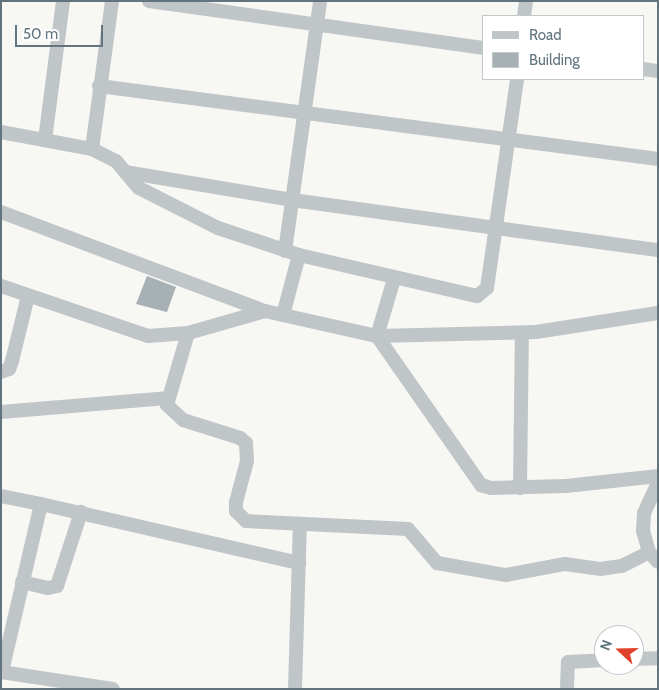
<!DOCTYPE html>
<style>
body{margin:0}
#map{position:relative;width:659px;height:690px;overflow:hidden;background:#f7f7f4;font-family:Cabin,sans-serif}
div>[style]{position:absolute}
.building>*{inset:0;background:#a7b1b5}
.street>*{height:14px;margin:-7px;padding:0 7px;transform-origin:7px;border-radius:7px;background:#c0c5c8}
span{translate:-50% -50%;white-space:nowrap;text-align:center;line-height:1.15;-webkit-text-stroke:5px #fff;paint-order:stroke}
.frame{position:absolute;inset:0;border:2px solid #62757f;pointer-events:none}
.legend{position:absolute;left:482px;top:15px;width:162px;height:65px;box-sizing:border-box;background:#fff;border:1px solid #c0c8cc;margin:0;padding:6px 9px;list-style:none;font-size:15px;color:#62757f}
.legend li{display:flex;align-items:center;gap:10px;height:25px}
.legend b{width:25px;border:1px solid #c0c8cc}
.north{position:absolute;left:594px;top:625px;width:50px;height:50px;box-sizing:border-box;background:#fff;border:1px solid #c0c8cc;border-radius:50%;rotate:291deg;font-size:14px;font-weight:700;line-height:20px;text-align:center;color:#62757f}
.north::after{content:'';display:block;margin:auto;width:18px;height:22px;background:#e1412a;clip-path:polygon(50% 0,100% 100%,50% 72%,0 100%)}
.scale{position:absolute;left:15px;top:25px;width:88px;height:22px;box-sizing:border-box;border:2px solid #62757f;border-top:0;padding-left:6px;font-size:15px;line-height:18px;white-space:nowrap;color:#62757f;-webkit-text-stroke:4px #fff;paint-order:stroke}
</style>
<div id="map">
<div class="building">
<i style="clip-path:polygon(147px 276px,176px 287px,167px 312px,136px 304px)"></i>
</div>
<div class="street">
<i style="left:149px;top:1px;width:337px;rotate:8deg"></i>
<i style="left:524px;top:16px;width:15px;rotate:-82deg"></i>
<i style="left:643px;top:69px;width:15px;rotate:8deg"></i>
<i style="left:99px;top:86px;width:564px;rotate:7.44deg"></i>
<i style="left:1px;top:132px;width:93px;rotate:10.6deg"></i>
<i style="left:92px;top:149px;width:27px;rotate:27deg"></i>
<i style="left:116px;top:161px;width:35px;rotate:50deg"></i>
<i style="left:139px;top:188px;width:89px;rotate:26.9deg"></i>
<i style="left:218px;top:228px;width:85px;rotate:18.4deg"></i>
<i style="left:299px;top:255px;width:183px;rotate:13deg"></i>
<i style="left:477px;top:296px;width:13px;rotate:-39deg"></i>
<i style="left:487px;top:288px;width:211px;rotate:-81.8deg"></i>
<i style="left:45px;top:140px;width:140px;rotate:-82.6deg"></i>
<i style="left:92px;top:149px;width:149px;rotate:-82.3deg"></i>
<i style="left:125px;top:172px;width:169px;rotate:9.5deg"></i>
<i style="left:292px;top:200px;width:369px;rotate:7.8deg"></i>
<i style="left:1px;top:212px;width:282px;rotate:20.6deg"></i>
<i style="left:285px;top:251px;width:252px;rotate:-82deg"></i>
<i style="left:394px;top:279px;width:59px;rotate:106.6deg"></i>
<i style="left:377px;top:336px;width:182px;rotate:55.1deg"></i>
<i style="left:481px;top:485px;width:10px;rotate:17deg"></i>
<i style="left:491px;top:488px;width:75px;rotate:-1.5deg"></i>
<i style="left:566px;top:486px;width:93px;rotate:-6.2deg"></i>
<i style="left:1px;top:286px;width:155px;rotate:18.8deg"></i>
<i style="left:148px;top:336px;width:40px;rotate:-4.3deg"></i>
<i style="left:188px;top:333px;width:80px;rotate:-15.9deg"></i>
<i style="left:265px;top:311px;width:115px;rotate:12.6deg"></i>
<i style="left:377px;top:336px;width:159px;rotate:-1.4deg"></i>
<i style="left:536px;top:332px;width:123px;rotate:-8.9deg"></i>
<i style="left:283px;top:315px;width:62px;rotate:-75.1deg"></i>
<i style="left:188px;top:333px;width:75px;rotate:106.3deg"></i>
<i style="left:167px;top:405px;width:22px;rotate:43deg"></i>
<i style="left:183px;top:420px;width:60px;rotate:17.5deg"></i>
<i style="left:240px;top:438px;width:8px;rotate:40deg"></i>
<i style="left:246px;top:443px;width:18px;rotate:87deg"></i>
<i style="left:247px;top:461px;width:42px;rotate:105deg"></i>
<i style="left:236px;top:502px;width:9px;rotate:90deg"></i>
<i style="left:236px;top:511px;width:14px;rotate:45deg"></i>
<i style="left:246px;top:521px;width:162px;rotate:2.8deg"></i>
<i style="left:408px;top:529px;width:45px;rotate:49.5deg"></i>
<i style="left:437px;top:563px;width:70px;rotate:9.9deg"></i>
<i style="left:506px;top:575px;width:60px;rotate:-10.6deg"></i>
<i style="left:565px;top:564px;width:35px;rotate:8deg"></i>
<i style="left:600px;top:569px;width:22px;rotate:-8deg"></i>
<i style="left:622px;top:566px;width:30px;rotate:-27deg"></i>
<i style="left:1px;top:372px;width:9px;rotate:-21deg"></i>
<i style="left:9px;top:369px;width:9px;rotate:-69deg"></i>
<i style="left:12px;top:361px;width:67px;rotate:-76.2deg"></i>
<i style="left:1px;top:412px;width:166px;rotate:-4.8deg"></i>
<i style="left:658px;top:483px;width:33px;rotate:115deg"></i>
<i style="left:644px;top:513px;width:18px;rotate:93deg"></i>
<i style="left:643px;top:531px;width:22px;rotate:74deg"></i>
<i style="left:649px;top:552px;width:13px;rotate:48deg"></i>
<i style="left:520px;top:488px;width:155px;rotate:-89.3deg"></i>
<i style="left:1px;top:496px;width:41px;rotate:11.3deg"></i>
<i style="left:41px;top:504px;width:172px;rotate:103.1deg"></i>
<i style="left:41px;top:504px;width:265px;rotate:12.9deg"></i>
<i style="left:22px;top:582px;width:27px;rotate:13deg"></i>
<i style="left:48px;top:588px;width:9px;rotate:-13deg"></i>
<i style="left:57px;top:586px;width:78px;rotate:-72deg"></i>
<i style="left:634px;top:659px;width:24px;rotate:-2deg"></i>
<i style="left:1px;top:672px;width:113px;rotate:8.6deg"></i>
<i style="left:295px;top:689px;width:164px;rotate:-88.3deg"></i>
<i style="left:567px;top:689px;width:27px;rotate:-88deg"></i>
<i style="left:568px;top:662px;width:36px;rotate:-3deg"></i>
</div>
<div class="frame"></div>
<ul class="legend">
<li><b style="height:6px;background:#c0c5c8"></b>Road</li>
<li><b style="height:14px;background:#a7b1b5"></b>Building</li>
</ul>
<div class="north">N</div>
<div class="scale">50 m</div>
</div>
